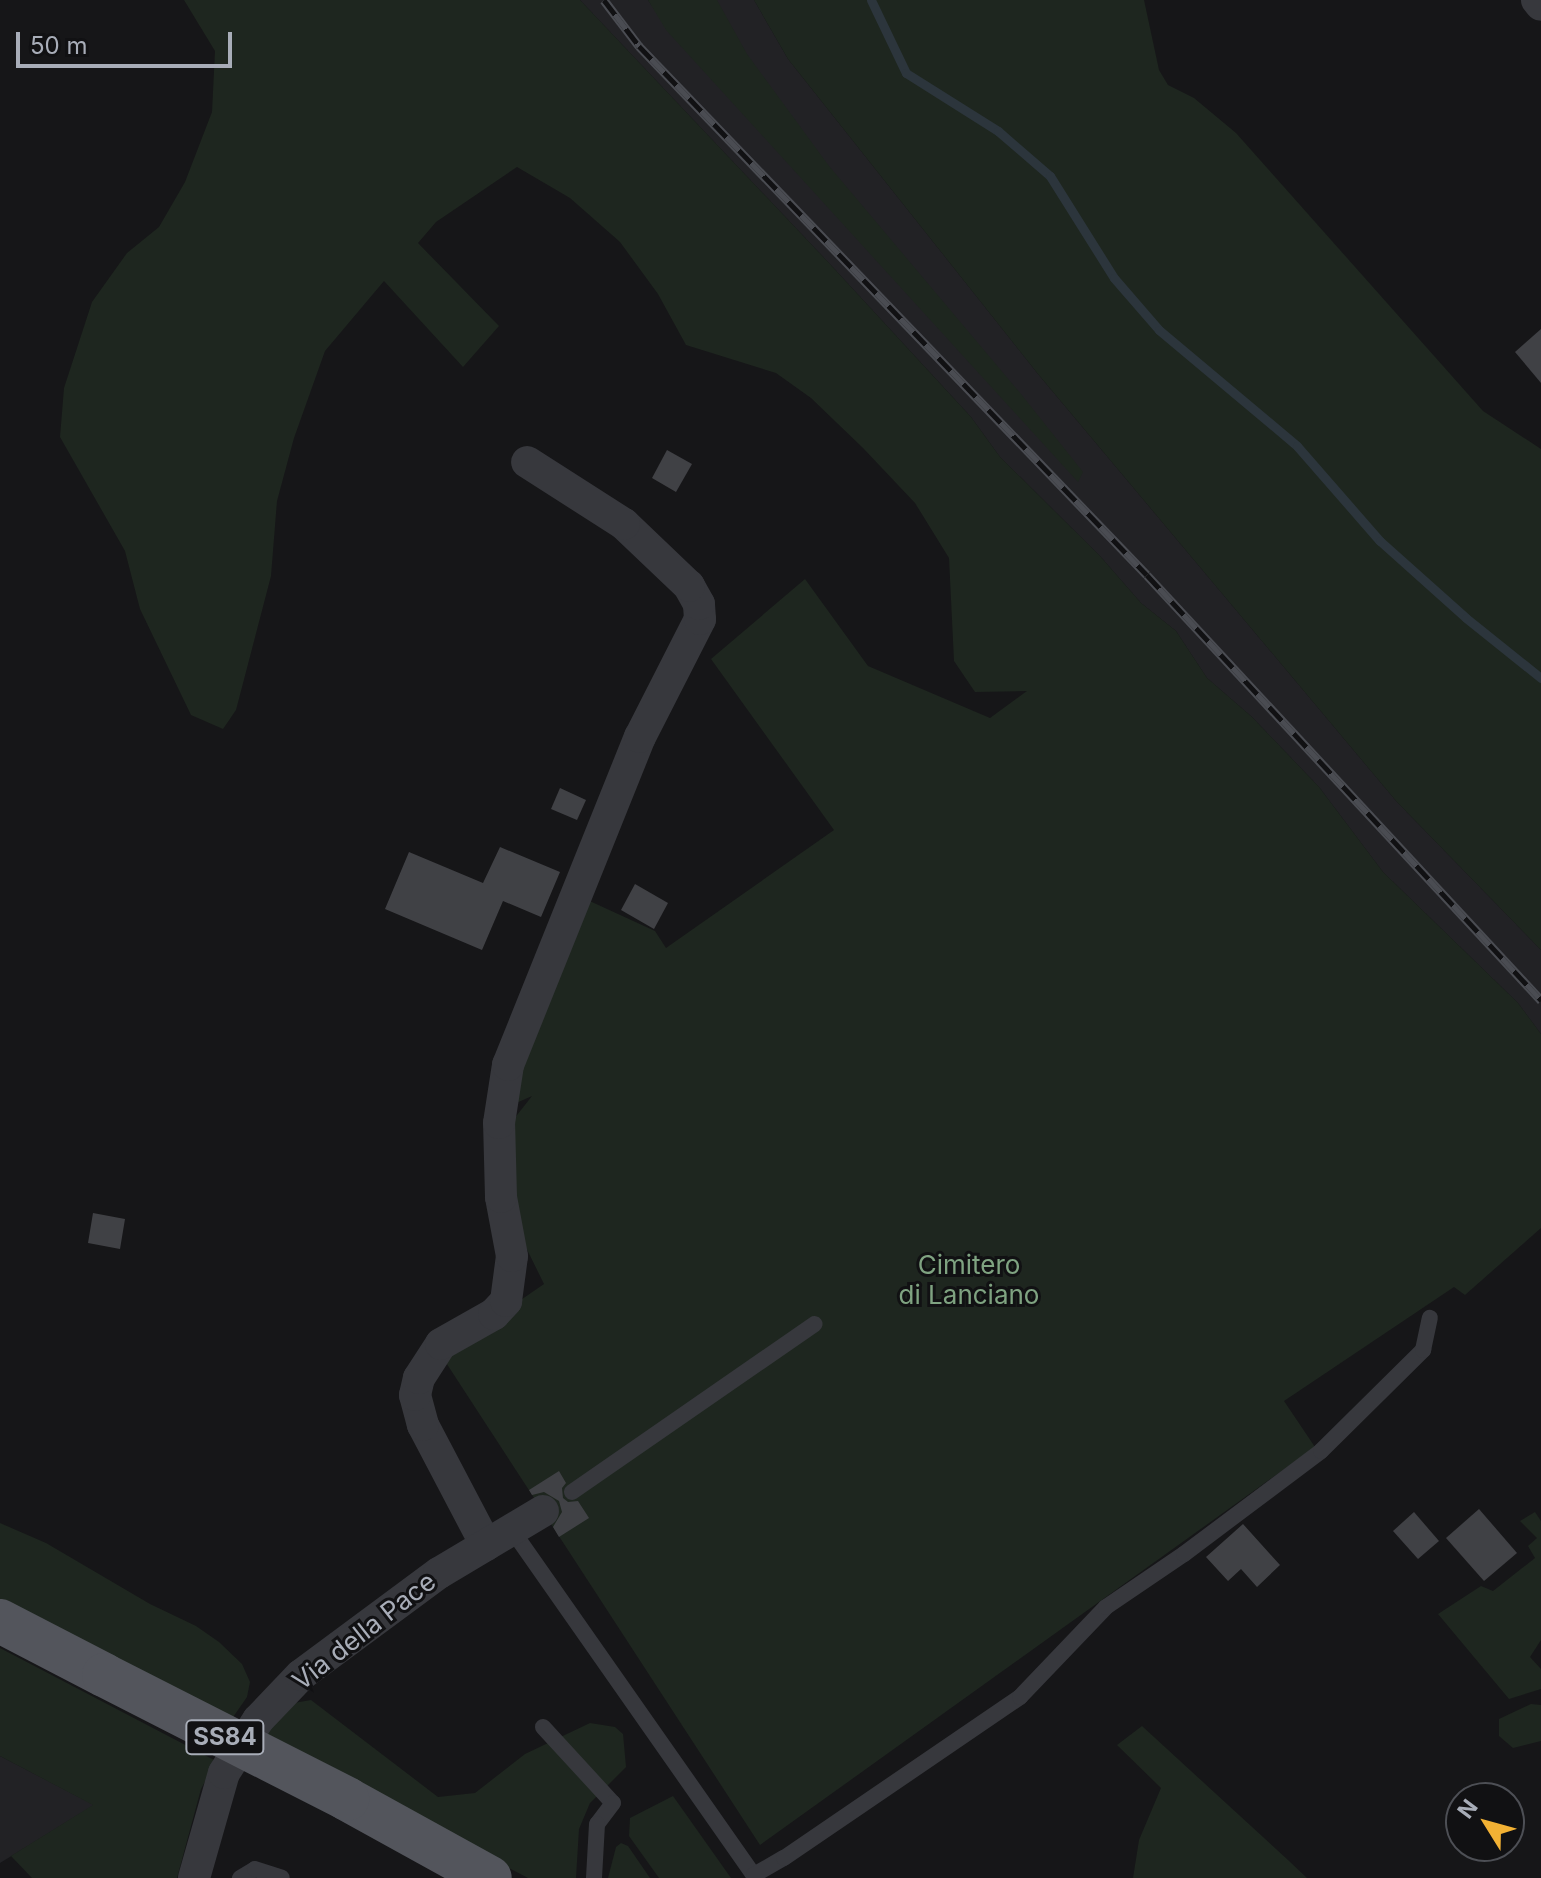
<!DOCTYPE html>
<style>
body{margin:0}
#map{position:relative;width:1541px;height:1878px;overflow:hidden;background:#161618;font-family:Inter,sans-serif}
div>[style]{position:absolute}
.built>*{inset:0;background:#222225}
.green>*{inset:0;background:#1e261f}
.stream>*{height:9px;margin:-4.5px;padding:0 4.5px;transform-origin:4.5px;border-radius:4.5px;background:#2c353c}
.building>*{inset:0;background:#404145}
.service>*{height:16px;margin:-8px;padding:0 8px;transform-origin:8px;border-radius:8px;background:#37383d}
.minor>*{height:32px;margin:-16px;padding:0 16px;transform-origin:16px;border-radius:16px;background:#37383d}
.primary>*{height:44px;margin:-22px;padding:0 22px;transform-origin:22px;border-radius:22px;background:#53555c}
.rail>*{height:9px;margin-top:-4.5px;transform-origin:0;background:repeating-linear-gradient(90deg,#111113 0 18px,#4a4c52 0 36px);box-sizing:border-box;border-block:2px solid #4a4c52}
.primary-bridge>*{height:44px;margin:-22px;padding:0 22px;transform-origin:22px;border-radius:22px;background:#53555c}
span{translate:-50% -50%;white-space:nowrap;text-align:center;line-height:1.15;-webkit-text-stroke:6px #111113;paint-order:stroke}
.shield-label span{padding:2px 6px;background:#111113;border:2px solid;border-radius:6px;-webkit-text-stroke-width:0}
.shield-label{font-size:24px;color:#a8adb8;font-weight:700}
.park-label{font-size:26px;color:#7fa381}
.street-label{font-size:26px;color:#a8adb8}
.north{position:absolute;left:1445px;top:1782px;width:80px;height:80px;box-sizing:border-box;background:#111113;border:2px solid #4d4f55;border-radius:50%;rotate:307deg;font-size:22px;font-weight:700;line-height:32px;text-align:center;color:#a8adb8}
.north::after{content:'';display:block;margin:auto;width:28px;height:36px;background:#f2b134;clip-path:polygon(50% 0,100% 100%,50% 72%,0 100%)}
.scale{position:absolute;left:16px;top:32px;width:216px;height:36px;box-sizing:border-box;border:4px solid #a8adb8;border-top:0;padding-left:10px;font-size:24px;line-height:28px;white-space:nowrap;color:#a8adb8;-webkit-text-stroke:6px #111113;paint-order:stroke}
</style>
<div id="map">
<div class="built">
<i style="clip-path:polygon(580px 0,648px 0,654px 9px,663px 0,754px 0,788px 59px,1038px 374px,1397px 802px,1541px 950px,1541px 1034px,1518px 1003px,1383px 872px,1319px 787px,1252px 717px,1207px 678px,1176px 631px,1141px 603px,1100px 556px,1000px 457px,971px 417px,828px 262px)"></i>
<i style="clip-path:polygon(0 1756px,94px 1805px,0 1863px)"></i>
</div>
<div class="green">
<i style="clip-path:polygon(184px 0,580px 0,828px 262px,971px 417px,1000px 457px,1100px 556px,1141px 603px,1176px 631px,1207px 678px,1252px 717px,1319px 787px,1383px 872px,1518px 1003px,1541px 1034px,1541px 1228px,1465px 1295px,1454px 1287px,1284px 1401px,1315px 1447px,760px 1845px,441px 1355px,544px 1284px,509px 1213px,506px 1129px,532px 1096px,503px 1109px,581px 897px,655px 931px,666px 948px,834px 830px,711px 659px,805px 579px,868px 666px,990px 718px,1027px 691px,975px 692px,954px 661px,949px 558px,915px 503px,863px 448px,811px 398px,776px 373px,686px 345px,658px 294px,620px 242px,570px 198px,517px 167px,436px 222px,418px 243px,499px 326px,463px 367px,384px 281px,325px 351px,294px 438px,277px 501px,271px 576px,236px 710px,223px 729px,191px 715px,140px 609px,125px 551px,60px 437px,64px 388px,92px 302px,127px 253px,159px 227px,185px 182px,212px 112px,215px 51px)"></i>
<i style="clip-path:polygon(648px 0,717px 0,747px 54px,829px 166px,1021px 394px,1083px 472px,1078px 482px,666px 30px)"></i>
<i style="clip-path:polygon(754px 0,1144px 0,1159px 70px,1168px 85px,1194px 98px,1236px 133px,1483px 411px,1541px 449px,1541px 950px,1397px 802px,1038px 374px,788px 59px)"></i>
<i style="clip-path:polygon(1535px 1512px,1541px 1521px,1541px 1640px,1530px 1657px,1541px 1669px,1541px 1689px,1509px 1699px,1438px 1614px,1481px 1586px,1493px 1591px,1535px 1558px,1528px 1546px,1537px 1538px,1520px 1521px)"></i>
<i style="clip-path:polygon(0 1523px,46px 1543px,150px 1604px,196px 1626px,219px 1642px,242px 1664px,250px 1682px,247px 1697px,229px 1723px,0 1605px)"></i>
<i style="clip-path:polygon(0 1648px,216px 1761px,201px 1789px,177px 1878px,32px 1878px,11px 1856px,93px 1805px,0 1756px)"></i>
<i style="clip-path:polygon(311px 1700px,438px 1797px,475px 1793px,525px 1754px,590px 1723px,615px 1727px,623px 1734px,626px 1767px,590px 1803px,579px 1829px,576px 1878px,528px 1878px,257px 1735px,288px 1704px)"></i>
<i style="clip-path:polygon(1531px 1704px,1541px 1705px,1541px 1741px,1513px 1748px,1499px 1736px,1499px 1719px)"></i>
<i style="clip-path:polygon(1142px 1726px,1288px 1860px,1307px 1878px,1133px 1878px,1139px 1840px,1161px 1788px,1117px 1745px)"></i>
<i style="clip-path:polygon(673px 1796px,731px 1878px,659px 1878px,629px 1836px,630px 1818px)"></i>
<i style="clip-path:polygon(621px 1843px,628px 1846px,650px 1878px,608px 1878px,616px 1847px)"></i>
</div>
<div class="stream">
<i style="left:871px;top:0;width:81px;rotate:64.4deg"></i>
<i style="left:906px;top:73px;width:109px;rotate:32.2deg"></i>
<i style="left:998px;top:131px;width:69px;rotate:40.9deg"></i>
<i style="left:1050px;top:176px;width:120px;rotate:57.9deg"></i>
<i style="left:1114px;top:278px;width:69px;rotate:49.1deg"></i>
<i style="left:1159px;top:330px;width:180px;rotate:40deg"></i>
<i style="left:1297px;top:446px;width:126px;rotate:48.9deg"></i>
<i style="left:1380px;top:541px;width:115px;rotate:41.8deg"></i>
<i style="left:1466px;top:618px;width:96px;rotate:38.7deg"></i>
</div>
<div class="building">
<i style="clip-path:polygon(1541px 329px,1541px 383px,1515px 352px)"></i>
<i style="clip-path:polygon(667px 450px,692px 464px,676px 492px,652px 478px)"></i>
<i style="clip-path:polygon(560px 788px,586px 800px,577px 820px,551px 809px)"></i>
<i style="clip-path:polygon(500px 847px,560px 872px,541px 917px,503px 901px,482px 950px,385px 909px,409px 852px,483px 883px)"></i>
<i style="clip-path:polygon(635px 884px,668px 903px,654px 929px,621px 910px)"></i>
<i style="clip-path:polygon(93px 1213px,125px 1219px,120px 1249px,88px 1243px)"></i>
<i style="clip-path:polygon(559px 1471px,566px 1483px,562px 1488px,563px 1498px,568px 1502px,578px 1501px,589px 1518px,559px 1537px,553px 1527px,562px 1512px,559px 1501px,544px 1492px,532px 1495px,529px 1490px)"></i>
<i style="clip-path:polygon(1479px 1509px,1517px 1553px,1484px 1581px,1446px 1538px)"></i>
<i style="clip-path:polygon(1414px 1512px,1439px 1541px,1418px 1559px,1393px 1531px)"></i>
<i style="clip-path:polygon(1243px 1524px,1280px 1565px,1257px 1587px,1241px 1569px,1228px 1581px,1206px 1557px)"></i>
</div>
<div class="service">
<i style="left:572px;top:1492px;width:295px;rotate:-34.7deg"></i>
<i style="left:512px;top:1530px;width:421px;rotate:55deg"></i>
<i style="left:754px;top:1875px;width:34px;rotate:-30deg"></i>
<i style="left:784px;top:1858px;width:286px;rotate:-34.3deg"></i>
<i style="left:1020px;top:1697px;width:124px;rotate:-46.3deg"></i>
<i style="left:1106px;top:1607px;width:94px;rotate:-34.2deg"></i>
<i style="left:1184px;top:1554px;width:171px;rotate:-36.9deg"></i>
<i style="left:1321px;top:1451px;width:144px;rotate:-44.7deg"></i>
<i style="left:1423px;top:1350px;width:33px;rotate:-78deg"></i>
<i style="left:543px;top:1727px;width:103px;rotate:47.4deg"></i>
<i style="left:613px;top:1803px;width:26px;rotate:127deg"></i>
<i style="left:597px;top:1824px;width:54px;rotate:93.2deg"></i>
<i style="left:240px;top:1878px;width:17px;rotate:-31deg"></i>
<i style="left:255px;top:1869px;width:28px;rotate:18deg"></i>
</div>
<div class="minor">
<i style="left:1537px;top:0;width:6px;rotate:51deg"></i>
<i style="left:486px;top:1545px;width:136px;rotate:-117.7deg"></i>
<i style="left:423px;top:1425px;width:31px;rotate:-105deg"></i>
<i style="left:415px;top:1395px;width:17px;rotate:-77deg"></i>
<i style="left:419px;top:1378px;width:40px;rotate:-57.1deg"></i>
<i style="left:441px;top:1344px;width:61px;rotate:-29.5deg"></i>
<i style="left:494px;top:1314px;width:18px;rotate:-47deg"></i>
<i style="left:506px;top:1301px;width:45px;rotate:-82.4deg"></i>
<i style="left:512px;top:1256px;width:60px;rotate:-100.6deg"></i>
<i style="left:501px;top:1197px;width:74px;rotate:-91.5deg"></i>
<i style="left:499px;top:1123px;width:59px;rotate:-81.2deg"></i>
<i style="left:508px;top:1065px;width:354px;rotate:-68.1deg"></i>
<i style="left:640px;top:737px;width:132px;rotate:-63deg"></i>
<i style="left:700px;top:619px;width:15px;rotate:-94deg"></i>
<i style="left:699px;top:604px;width:21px;rotate:-119deg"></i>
<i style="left:689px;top:586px;width:90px;rotate:-136.4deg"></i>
<i style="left:624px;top:524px;width:115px;rotate:-147.4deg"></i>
<i style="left:194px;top:1878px;width:109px;rotate:-74.1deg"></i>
<i style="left:224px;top:1773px;width:63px;rotate:-57.3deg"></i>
<i style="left:258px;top:1720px;width:62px;rotate:-46.3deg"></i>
<i style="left:301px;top:1675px;width:172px;rotate:-36.5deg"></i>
<i style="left:439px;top:1573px;width:121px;rotate:-30.8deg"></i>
</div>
<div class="primary">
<i style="left:0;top:1621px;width:117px;rotate:27.4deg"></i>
<i style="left:347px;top:1799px;width:163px;rotate:28.9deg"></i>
</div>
<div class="rail">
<i style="left:604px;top:0;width:58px;rotate:52.7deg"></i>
<i style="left:639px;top:46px;width:733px;rotate:46.16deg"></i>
<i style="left:1147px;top:575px;width:580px;rotate:47.17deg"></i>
</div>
<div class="primary-bridge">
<i style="left:104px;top:1675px;width:273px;rotate:27deg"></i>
</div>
<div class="shield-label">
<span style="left:225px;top:1737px">SS84</span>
</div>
<div class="park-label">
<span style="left:969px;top:1280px">Cimitero<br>di Lanciano</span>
</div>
<div class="street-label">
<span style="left:364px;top:1631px;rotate:-38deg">Via della Pace</span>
</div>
<div class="north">N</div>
<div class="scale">50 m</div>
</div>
